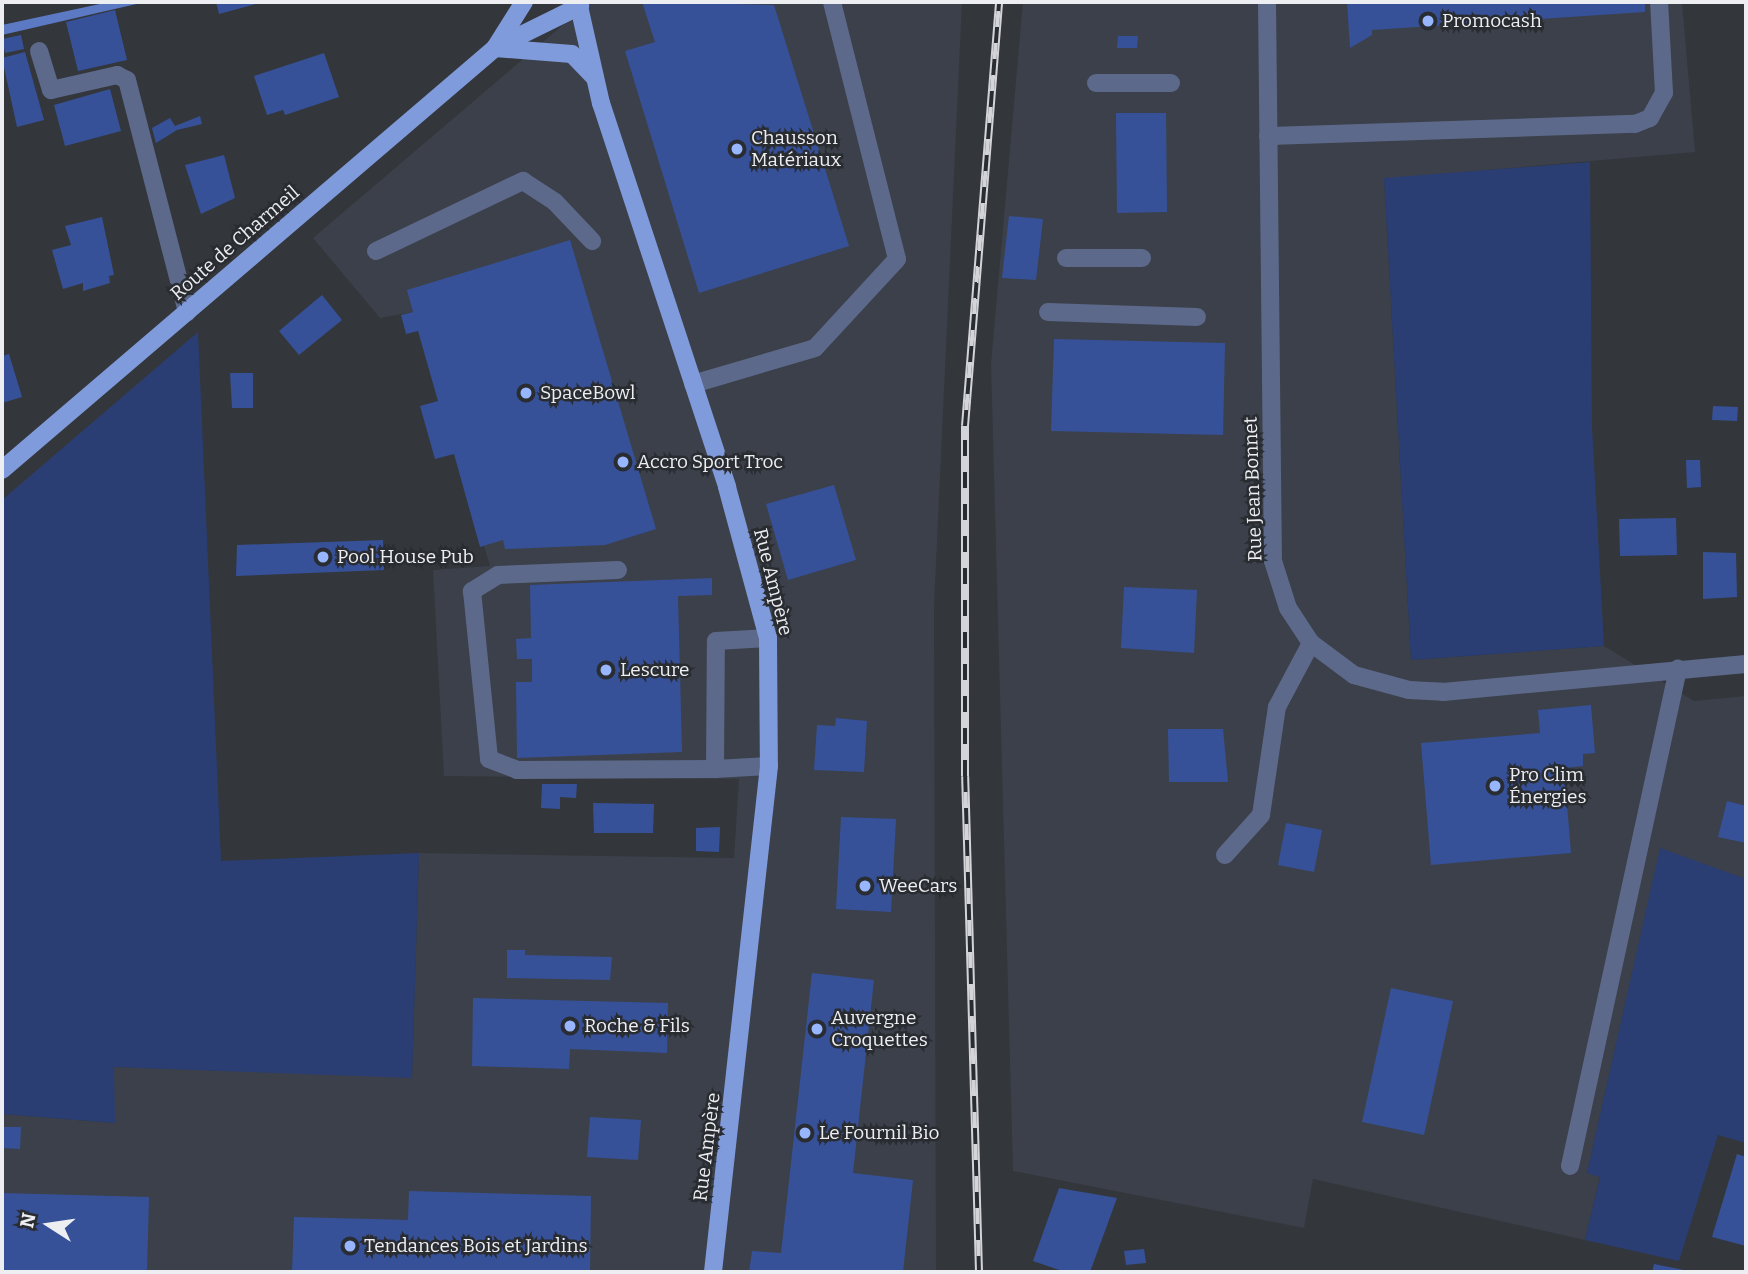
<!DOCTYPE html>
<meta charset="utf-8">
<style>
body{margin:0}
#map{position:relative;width:1748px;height:1274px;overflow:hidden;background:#33363b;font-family:Bitter,serif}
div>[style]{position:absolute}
.built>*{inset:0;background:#3b404a}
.green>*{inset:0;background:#2a3e74}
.water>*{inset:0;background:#5c79c4}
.building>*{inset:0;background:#375198}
.minor>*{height:18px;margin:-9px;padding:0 9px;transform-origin:9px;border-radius:9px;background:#5c698a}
.major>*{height:18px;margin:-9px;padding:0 9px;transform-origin:9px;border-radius:9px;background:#809bdc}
.rail>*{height:8px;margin-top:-4px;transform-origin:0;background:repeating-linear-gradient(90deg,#292c31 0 16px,#d3d4d8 0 32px);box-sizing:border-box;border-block:2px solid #d3d4d8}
.dots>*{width:19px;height:19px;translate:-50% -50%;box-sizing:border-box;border:4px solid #292c31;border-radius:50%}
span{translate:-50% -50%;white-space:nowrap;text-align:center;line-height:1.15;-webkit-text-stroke:5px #292c31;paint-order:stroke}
.poi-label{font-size:19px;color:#edeef2}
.left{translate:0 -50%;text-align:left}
.street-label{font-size:19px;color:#edeef2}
.frame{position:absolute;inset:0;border:4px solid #edeef2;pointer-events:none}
.north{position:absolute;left:14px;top:1190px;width:70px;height:70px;-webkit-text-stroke:5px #292c31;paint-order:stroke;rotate:282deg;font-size:19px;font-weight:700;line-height:28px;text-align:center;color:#edeef2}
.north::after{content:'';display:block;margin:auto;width:24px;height:32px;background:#edeef2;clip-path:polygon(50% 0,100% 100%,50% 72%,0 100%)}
</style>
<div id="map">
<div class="built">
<i style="clip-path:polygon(590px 2px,962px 2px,934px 606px,936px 1272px,2px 1272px,2px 1114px,114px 1123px,113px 1067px,412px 1077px,419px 853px,734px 858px,739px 779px,444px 776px,433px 570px,490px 566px,413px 312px,380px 318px,313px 238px)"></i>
<i style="clip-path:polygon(1023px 2px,1682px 2px,1695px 152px,1384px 179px,1411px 660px,1604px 646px,1694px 701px,1746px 696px,1746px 879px,1660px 849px,1587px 1173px,1600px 1176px,1585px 1240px,1313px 1179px,1304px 1228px,1013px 1171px,991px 364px)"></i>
</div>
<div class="green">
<i style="clip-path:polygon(1590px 162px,1592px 427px,1604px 646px,1411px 660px,1384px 178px)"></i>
<i style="clip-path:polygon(198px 332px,221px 861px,419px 853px,412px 1078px,114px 1067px,115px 1123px,2px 1114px,2px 500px)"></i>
<i style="clip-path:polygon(1660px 848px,1746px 879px,1746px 1143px,1718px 1135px,1679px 1261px,1585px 1240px,1600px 1177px,1587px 1173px)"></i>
</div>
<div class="water">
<i style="clip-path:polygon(109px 2px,145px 2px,2px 35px,2px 25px)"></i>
</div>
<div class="building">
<i style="clip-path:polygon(216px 2px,255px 2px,256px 4px,219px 14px)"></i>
<i style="clip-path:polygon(642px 2px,774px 5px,849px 246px,699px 293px,625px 51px,655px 42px)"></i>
<i style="clip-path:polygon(1347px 2px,1645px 2px,1645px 12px,1372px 30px,1372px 35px,1350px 48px)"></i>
<i style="clip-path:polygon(115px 10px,127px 60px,78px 71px,66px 22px)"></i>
<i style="clip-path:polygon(21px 35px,24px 49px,5px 53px,2px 39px)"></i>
<i style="clip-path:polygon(1118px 36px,1138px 36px,1137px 48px,1117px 48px)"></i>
<i style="clip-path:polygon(25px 52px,44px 120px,17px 127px,2px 58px)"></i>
<i style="clip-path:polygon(324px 53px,339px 97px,285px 115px,283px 110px,267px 115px,254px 76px)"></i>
<i style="clip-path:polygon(110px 89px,121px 131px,65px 146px,54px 105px)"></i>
<i style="clip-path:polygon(1116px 113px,1166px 113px,1167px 212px,1117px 213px)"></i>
<i style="clip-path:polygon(200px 116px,202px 124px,177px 130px,156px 143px,152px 128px,170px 118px,175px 126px)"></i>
<i style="clip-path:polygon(224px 155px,235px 198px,201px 214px,185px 165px)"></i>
<i style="clip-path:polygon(1009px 216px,1043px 219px,1036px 280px,1002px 278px)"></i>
<i style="clip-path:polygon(102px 217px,114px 275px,109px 276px,110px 283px,83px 291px,83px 283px,63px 289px,52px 250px,71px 245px,65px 226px)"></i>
<i style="clip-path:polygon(570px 240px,656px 529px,605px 545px,505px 549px,503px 540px,480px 547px,454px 454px,435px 459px,420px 406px,438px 401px,418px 331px,406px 334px,401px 315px,413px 312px,407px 290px)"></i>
<i style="clip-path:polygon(322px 295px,342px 320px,299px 355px,279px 331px)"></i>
<i style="clip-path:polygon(1054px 339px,1225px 343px,1223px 435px,1051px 431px)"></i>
<i style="clip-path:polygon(9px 354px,22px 397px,2px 403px,2px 356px)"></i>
<i style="clip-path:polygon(230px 373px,253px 373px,253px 408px,232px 408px)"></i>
<i style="clip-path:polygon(1713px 406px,1738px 407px,1737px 421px,1712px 420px)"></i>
<i style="clip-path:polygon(1686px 460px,1700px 460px,1701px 487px,1687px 488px)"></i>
<i style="clip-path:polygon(834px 485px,856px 560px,788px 580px,766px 504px)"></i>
<i style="clip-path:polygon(1676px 518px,1677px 555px,1620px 556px,1619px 519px)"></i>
<i style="clip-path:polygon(383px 540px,384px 570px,236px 576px,237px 545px)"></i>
<i style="clip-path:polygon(1703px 552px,1736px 553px,1737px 597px,1703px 599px)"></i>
<i style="clip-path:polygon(712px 578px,712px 595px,678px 596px,682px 752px,517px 758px,516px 682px,532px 682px,532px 659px,517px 659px,516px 639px,531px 638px,530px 585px)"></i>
<i style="clip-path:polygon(1124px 587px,1197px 590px,1194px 653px,1121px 648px)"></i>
<i style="clip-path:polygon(1591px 705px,1595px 753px,1583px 754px,1583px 766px,1564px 768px,1571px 853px,1431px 865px,1421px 743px,1540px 733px,1538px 710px)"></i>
<i style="clip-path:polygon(836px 718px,867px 721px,864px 772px,814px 770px,817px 725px,835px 726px)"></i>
<i style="clip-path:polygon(1168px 729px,1223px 729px,1228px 782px,1169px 782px)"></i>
<i style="clip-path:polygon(542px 784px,577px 784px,576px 798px,560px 797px,560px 809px,541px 808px)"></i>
<i style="clip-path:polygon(1727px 801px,1746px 806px,1746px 843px,1718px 837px)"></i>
<i style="clip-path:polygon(593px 803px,654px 804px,653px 833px,594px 833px)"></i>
<i style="clip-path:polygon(841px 817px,896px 819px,891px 912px,836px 909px)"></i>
<i style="clip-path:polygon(1286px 823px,1322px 830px,1314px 872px,1278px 865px)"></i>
<i style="clip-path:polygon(720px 827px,719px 852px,696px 851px,696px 828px)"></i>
<i style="clip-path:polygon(507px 950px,525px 950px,525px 955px,612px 957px,610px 980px,507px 978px)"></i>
<i style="clip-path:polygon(812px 973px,874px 980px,853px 1173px,913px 1180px,903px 1272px,749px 1272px,752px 1251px,781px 1253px)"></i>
<i style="clip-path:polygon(1391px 988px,1453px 1001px,1424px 1135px,1362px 1122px)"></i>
<i style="clip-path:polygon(473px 998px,668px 1003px,667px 1053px,570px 1049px,569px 1069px,472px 1066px)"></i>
<i style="clip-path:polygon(590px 1117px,641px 1120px,638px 1160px,587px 1157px)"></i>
<i style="clip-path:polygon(2px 1127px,21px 1127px,20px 1149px,2px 1148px)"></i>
<i style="clip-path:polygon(1737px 1154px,1746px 1157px,1746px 1246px,1712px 1237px)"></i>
<i style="clip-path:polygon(1059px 1188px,1117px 1198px,1090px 1272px,1065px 1272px,1033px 1261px)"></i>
<i style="clip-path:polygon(409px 1191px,591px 1196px,590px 1272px,292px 1272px,294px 1217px,408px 1220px)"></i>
<i style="clip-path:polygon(2px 1193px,149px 1197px,147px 1272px,2px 1272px)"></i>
<i style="clip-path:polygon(1144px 1249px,1146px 1263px,1126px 1265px,1124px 1251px)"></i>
<i style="clip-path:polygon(1654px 1264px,1684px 1270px,1683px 1272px,1652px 1272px)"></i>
</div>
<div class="minor">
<i style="left:1267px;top:2px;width:559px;rotate:89.39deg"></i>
<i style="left:1273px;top:561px;width:49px;rotate:72.3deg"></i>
<i style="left:1288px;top:608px;width:42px;rotate:56.7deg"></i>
<i style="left:1311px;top:643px;width:54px;rotate:36.7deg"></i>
<i style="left:1354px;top:675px;width:57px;rotate:15.3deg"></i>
<i style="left:1409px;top:690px;width:34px;rotate:3deg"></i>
<i style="left:1443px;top:692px;width:304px;rotate:-5.3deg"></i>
<i style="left:39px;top:51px;width:41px;rotate:72.9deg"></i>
<i style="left:51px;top:90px;width:68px;rotate:-12.8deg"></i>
<i style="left:117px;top:75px;width:11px;rotate:27deg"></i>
<i style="left:127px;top:80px;width:240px;rotate:75.5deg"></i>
<i style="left:1096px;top:83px;width:75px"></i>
<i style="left:1268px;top:136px;width:367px;rotate:-1.9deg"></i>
<i style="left:1635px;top:124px;width:16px;rotate:-22deg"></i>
<i style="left:1650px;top:118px;width:29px;rotate:-61deg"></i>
<i style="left:1664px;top:93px;width:91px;rotate:-93.1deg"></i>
<i style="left:376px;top:251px;width:163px;rotate:-25.5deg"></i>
<i style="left:523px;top:181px;width:38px;rotate:33deg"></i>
<i style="left:555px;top:202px;width:54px;rotate:46.5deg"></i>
<i style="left:1066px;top:258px;width:76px"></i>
<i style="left:1048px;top:312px;width:149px;rotate:1.9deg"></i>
<i style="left:693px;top:384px;width:127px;rotate:-16.4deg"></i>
<i style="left:815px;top:348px;width:121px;rotate:-47.3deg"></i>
<i style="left:897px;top:259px;width:265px;rotate:-104.2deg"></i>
<i style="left:618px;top:570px;width:120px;rotate:177.6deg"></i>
<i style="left:498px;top:575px;width:31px;rotate:148deg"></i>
<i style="left:472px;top:591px;width:169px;rotate:84.2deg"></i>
<i style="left:489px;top:759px;width:30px;rotate:21deg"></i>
<i style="left:517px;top:770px;width:198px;rotate:-0.3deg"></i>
<i style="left:715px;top:769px;width:128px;rotate:-89.6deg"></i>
<i style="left:716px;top:641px;width:52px;rotate:-3.3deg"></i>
<i style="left:715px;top:769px;width:54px;rotate:-3.2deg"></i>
<i style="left:1225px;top:855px;width:54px;rotate:-48deg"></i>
<i style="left:1261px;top:815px;width:109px;rotate:-81.6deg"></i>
<i style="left:1277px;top:707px;width:72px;rotate:-62deg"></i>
<i style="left:1570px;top:1166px;width:509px;rotate:-77.74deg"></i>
</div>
<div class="major">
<i style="left:578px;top:2px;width:104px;rotate:77.2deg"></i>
<i style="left:601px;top:103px;width:404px;rotate:71.8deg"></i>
<i style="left:727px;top:487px;width:156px;rotate:74.8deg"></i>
<i style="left:768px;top:638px;width:128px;rotate:89.6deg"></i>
<i style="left:769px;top:766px;width:509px;rotate:96.32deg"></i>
<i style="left:495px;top:48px;width:77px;rotate:4.5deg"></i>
<i style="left:572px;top:54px;width:33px;rotate:46deg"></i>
<i style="left:495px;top:48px;width:54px;rotate:-57.8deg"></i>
<i style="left:2px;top:470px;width:649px;rotate:-40.56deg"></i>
<i style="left:495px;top:48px;width:95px;rotate:-26.3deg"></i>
</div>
<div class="rail">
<i style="left:979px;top:1272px;width:496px;rotate:-91.6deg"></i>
<i style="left:965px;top:776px;width:350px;rotate:-90deg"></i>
<i style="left:965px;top:426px;width:425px;rotate:-85.4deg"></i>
</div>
<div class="dots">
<i style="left:1428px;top:21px;background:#98b6fd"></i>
<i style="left:737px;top:149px;background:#98b6fd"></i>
<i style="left:526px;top:393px;background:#98b6fd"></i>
<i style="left:623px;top:462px;background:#98b6fd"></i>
<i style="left:323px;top:557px;background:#98b6fd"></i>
<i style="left:606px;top:670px;background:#98b6fd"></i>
<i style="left:1495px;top:786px;background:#98b6fd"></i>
<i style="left:865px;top:886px;background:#98b6fd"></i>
<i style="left:570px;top:1026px;background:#98b6fd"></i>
<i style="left:817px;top:1029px;background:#98b6fd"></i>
<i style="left:805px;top:1133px;background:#98b6fd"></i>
<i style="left:350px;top:1246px;background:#98b6fd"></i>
</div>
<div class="poi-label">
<span class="left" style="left:1442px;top:21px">Promocash</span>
<span class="left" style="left:751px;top:149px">Chausson<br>Matériaux</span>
<span class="left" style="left:540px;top:393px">SpaceBowl</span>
<span class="left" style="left:637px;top:462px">Accro Sport Troc</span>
<span class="left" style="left:337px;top:557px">Pool House Pub</span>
<span class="left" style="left:620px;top:670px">Lescure</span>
<span class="left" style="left:1509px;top:786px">Pro Clim<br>Énergies</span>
<span class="left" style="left:879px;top:886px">WeeCars</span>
<span class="left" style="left:831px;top:1029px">Auvergne<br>Croquettes</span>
<span class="left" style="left:584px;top:1026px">Roche &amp; Fils</span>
<span class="left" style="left:819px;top:1133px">Le Fournil Bio</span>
<span class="left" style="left:364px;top:1246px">Tendances Bois et Jardins</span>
</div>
<div class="street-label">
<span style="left:235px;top:243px;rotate:-41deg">Route de Charmeil</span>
<span style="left:1253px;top:489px;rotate:-92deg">Rue Jean Bonnet</span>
<span style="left:773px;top:582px;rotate:76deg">Rue Ampère</span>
<span style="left:707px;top:1147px;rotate:-83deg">Rue Ampère</span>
</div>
<div class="frame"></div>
<div class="north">N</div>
</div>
